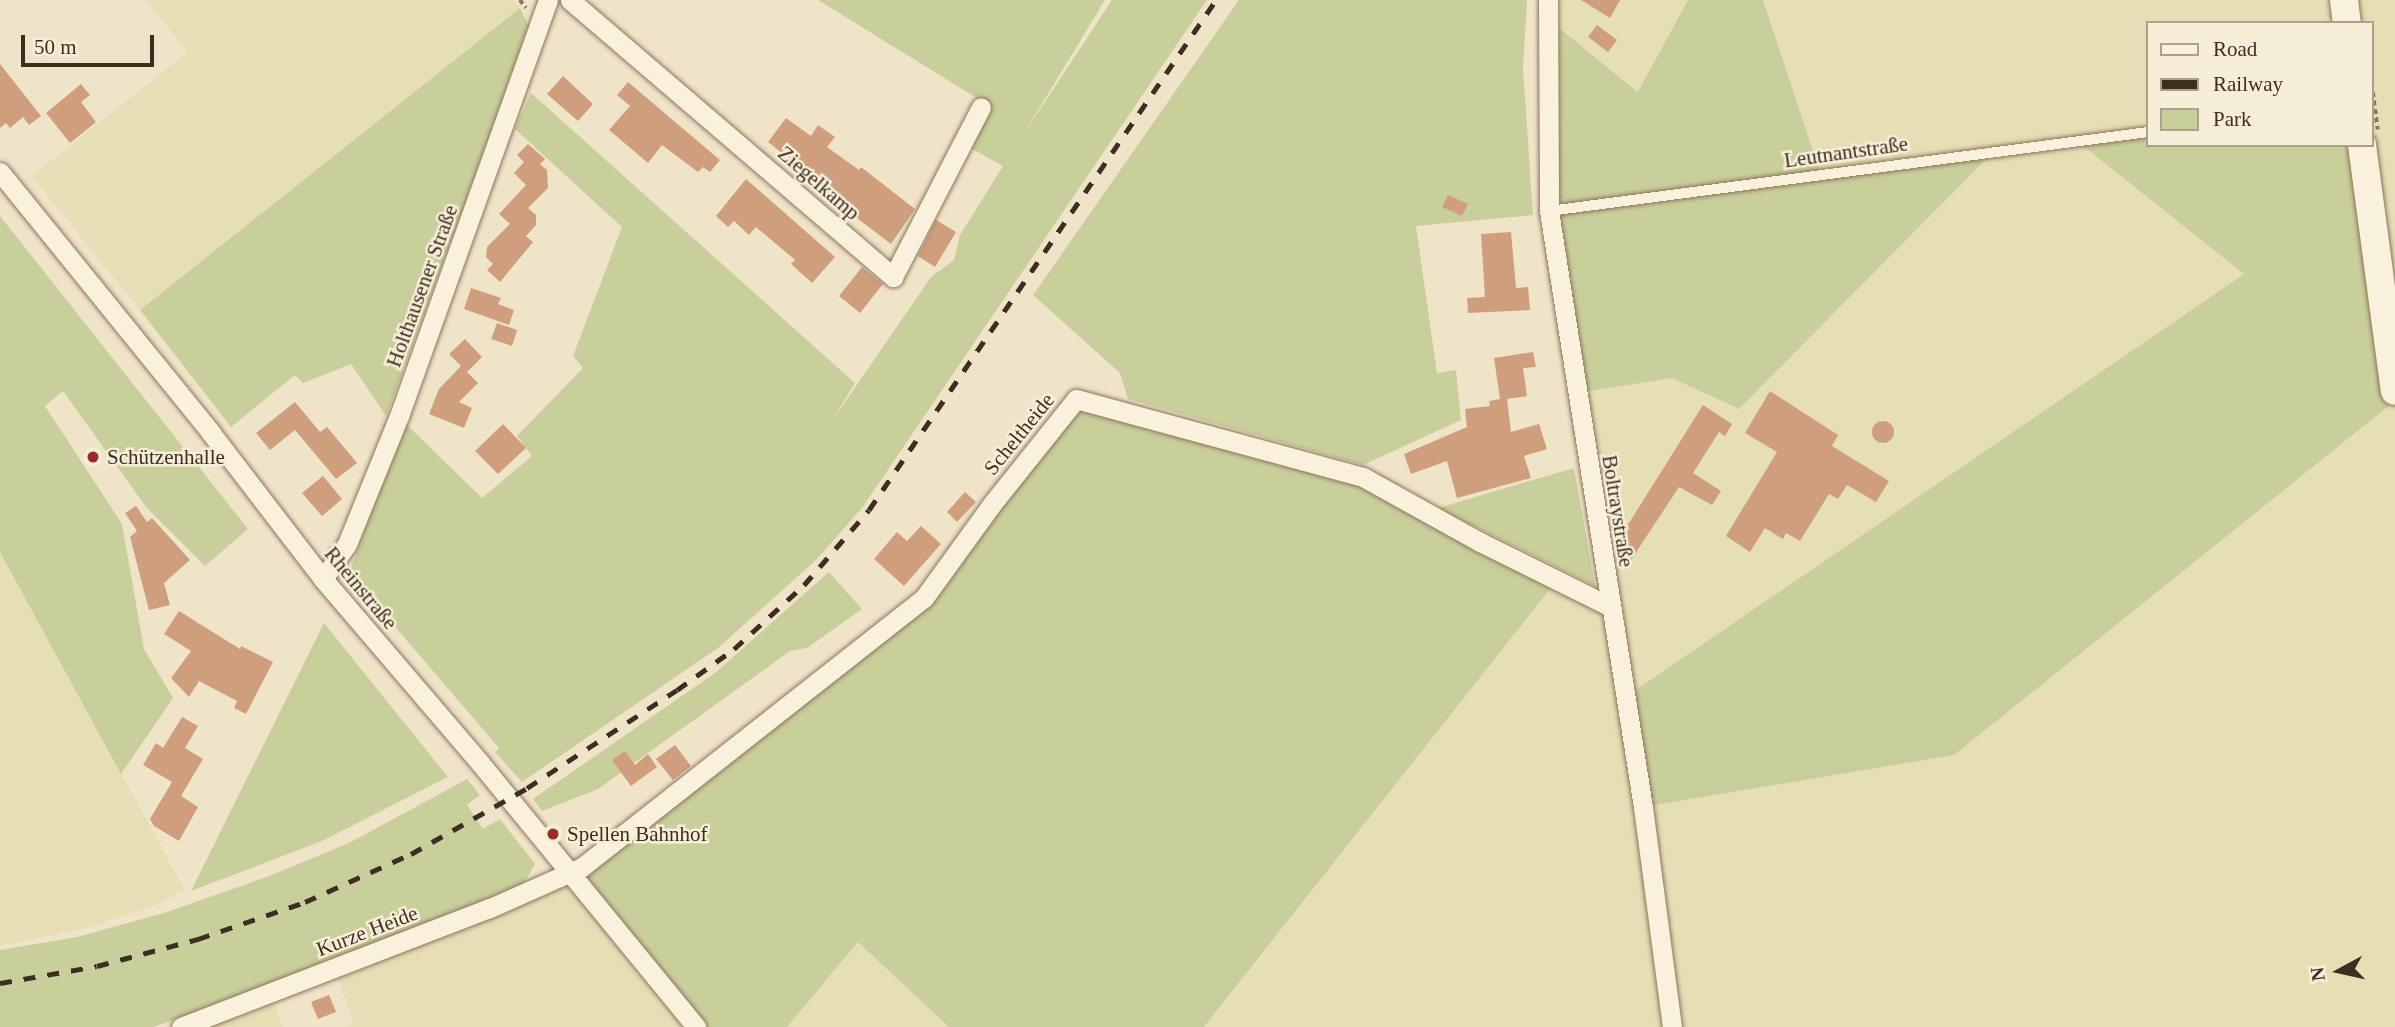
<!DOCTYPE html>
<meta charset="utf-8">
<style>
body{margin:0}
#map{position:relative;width:2395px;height:1027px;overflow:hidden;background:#f0e4c8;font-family:"Times New Roman",serif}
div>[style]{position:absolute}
.farmland>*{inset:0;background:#e6deb5}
.green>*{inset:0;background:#c9cf9b}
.building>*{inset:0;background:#cf9f7d}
.round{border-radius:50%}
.path>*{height:3.5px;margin-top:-1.75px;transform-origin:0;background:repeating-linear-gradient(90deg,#8d765c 0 5px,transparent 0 8.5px)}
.roads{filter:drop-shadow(0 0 2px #8d765c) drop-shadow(0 0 2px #8d765c)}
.lane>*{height:10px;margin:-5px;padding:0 5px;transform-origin:5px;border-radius:5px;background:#faf1dc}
.street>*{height:19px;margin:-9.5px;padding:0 9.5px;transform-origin:9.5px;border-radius:9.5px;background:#faf1dc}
.secondary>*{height:28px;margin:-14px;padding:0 14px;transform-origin:14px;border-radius:14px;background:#faf1dc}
.rail>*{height:5px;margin-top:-2.5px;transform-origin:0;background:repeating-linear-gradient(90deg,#3d2e20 0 12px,transparent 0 24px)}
.dots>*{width:19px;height:19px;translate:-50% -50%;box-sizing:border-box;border:4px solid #f7eed8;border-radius:50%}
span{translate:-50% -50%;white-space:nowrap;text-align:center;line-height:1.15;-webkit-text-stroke:5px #f7eed8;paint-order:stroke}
.street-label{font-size:21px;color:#3d2e20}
.poi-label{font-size:21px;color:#3d2e20}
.left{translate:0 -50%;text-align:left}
.legend{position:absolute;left:2146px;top:21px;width:228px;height:126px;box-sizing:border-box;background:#f7eed8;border:2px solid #ada18e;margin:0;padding:9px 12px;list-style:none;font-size:21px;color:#3d2e20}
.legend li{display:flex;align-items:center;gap:14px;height:35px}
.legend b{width:35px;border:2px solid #ada18e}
.north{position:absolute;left:2304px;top:936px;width:70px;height:70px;-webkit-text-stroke:5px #f7eed8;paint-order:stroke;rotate:262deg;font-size:19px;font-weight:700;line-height:28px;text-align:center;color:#3d2e20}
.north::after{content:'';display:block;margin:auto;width:24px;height:32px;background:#3d2e20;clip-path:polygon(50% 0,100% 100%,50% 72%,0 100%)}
.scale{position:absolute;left:21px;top:35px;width:133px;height:32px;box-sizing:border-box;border:4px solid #3d2e20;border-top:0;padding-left:9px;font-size:21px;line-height:24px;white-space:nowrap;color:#3d2e20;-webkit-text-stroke:5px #f7eed8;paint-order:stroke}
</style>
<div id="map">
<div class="farmland">
<i style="clip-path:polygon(146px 0,513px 0,520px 8px,140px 310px,32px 176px,188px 52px)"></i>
<i style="clip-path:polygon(1548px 0,1688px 0,1639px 92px,1548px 19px)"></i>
<i style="clip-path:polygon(1763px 0,2395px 0,2395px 391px,2372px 145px,2372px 23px,2148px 23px,2148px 132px,2078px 142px,2245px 273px,1624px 698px,1954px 755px,2395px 401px,2395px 1027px,1205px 1027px,1557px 580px,1608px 605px,1577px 393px,1672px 378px,1739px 409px,1821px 175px)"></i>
<i style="clip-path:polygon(0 552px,185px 890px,155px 906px,86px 928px,0 946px)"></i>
<i style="clip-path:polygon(568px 874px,696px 1027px,344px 1027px,354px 1023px,334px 968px)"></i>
<i style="clip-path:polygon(858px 942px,949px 1027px,787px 1027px)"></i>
<i style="clip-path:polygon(271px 993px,283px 1027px,181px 1027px)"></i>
</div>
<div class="green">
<i style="clip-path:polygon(818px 0,1105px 0,1023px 135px,1112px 0,1207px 0,862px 508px,816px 560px,718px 648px,522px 782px,495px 752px,499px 748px,349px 573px,404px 422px,482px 498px,532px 456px,517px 436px,583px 368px,573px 356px,622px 227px,515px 129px,531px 93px,855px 383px,832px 421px,931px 277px,954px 260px,960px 235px,1003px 166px,965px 145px,988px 105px)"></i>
<i style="clip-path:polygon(1239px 0,1527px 0,1523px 68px,1533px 215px,1416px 226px,1437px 373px,1456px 370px,1461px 420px,1363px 465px,1128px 399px,1120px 373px,1033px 295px)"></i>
<i style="clip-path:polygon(1688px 0,1763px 0,1821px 175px,1993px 152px,1739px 409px,1672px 378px,1577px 393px,1549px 211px,1548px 19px,1638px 92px)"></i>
<i style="clip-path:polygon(520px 8px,530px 29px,386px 416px,351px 364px,303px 383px,295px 375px,231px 427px,140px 310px)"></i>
<i style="clip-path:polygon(2148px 132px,2148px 145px,2362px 145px,2395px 401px,1954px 755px,1643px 807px,1624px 698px,2244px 274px,2077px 141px)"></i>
<i style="clip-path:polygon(0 216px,248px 529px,205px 566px,146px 507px,63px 391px,45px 406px,122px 524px,144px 649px,173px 698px,121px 774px,0 552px)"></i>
<i style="clip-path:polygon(1076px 399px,1363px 477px,1557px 580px,1204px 1027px,949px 1027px,858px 942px,787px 1027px,696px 1027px,568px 874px,924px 598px)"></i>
<i style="clip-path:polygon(1574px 468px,1595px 586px,1438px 508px)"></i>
<i style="clip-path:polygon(829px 572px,862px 609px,807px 648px,790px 651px,598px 789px,542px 811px,533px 799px,715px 673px)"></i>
<i style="clip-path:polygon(324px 623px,448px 777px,322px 841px,191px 891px)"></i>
<i style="clip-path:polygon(467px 779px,480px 795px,467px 805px,483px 829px,500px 819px,535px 864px,523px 885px,274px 985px,153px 1027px,0 1027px,0 950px,77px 937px,164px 913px,272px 875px,351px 842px)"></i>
</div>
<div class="building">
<i style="clip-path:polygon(1581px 0,1620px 0,1610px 18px)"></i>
<i style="clip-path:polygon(1597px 25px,1617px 40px,1608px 52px,1588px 37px)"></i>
<i style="clip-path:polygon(0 64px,41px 116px,29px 125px,23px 117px,10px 128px,6px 123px,0 128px)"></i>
<i style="clip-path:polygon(563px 76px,593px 104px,578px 121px,547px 94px)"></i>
<i style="clip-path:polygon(628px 82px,720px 160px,710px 172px,703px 167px,698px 172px,662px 145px,648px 163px,609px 130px,630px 106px,617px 95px)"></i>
<i style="clip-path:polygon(81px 84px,90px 95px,81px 102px,96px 122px,70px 143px,46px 113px)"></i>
<i style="clip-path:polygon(786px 118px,811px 136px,818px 125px,835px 137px,827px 147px,859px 170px,861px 167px,915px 209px,891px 244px,836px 202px,839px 198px,768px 142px)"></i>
<i style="clip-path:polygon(528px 144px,545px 159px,540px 164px,547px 170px,548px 188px,528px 208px,536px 215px,536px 225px,526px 236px,533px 242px,500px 282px,487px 270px,493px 264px,486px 257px,487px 247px,510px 224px,499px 214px,526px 185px,514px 173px,524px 162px,517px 155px)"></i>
<i style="clip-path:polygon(746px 179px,835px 257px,812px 283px,791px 264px,795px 260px,756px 227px,749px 235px,734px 221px,728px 227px,716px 216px)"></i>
<i style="clip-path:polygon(1448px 195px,1468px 204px,1462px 216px,1442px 207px)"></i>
<i style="clip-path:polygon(936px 220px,956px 232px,935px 267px,918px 256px)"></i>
<i style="clip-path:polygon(1511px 232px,1516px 288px,1528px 287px,1530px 310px,1468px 313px,1467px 298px,1485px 297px,1481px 234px)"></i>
<i style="clip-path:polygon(862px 267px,883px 284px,860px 313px,839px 296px)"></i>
<i style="clip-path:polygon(471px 288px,501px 298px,498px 304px,514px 310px,509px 325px,464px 309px)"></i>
<i style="clip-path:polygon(497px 323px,517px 330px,512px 346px,491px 339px)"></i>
<i style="clip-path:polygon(465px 339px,482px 357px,467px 372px,478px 383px,459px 402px,472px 408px,464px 428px,429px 414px,439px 389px,461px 366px,449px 354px)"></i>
<i style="clip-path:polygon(1533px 352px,1536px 367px,1523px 368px,1527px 396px,1507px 399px,1511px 432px,1539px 424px,1547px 449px,1524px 456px,1531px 478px,1457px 498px,1447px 461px,1411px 474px,1404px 454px,1467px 427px,1465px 409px,1490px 406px,1489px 401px,1500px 399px,1494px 358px)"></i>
<i style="clip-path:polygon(1770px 391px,1838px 435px,1832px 446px,1889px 481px,1876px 502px,1847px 485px,1838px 499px,1829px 494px,1800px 541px,1786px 533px,1783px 539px,1765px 528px,1750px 552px,1726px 536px,1777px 452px,1745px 433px)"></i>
<i style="clip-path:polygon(295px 402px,320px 432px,327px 427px,357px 463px,336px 479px,295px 430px,270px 450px,256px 433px)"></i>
<i style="clip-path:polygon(1703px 405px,1732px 424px,1725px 436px,1719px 432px,1693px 473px,1721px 491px,1712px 505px,1679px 487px,1631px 560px,1614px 547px)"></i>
<i class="round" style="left:1872px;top:421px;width:22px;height:22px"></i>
<i style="clip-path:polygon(503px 424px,526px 448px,498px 474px,475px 451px)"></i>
<i style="clip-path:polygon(323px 476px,342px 499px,322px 516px,302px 493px)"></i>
<i style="clip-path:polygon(965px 492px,976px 502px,957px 522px,947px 512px)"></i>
<i style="clip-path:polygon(136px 506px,147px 522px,152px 518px,190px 560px,164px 583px,170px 605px,149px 610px,130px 537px,137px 531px,125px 513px)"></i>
<i style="clip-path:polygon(921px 526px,941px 544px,904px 586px,874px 559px,897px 532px,907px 541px)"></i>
<i style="clip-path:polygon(179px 611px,240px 649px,241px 646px,273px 662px,246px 714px,234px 708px,237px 701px,199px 681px,189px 697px,171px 678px,191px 651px,164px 634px)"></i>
<i style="clip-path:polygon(182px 717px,198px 726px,185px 748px,203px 759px,181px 796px,198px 807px,179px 841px,154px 826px,150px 819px,172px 782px,143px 765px,156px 743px,163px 748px)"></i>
<i style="clip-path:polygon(675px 745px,691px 766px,673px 780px,656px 759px)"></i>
<i style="clip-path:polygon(625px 751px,635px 765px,648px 754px,657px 767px,631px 786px,612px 760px)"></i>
<i style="clip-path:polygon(329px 995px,336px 1012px,318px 1019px,311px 1002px)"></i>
</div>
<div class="path">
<i style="left:520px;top:0;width:10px;rotate:53deg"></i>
<i style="left:2372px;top:84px;width:46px;rotate:82.6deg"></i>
</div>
<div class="roads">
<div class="lane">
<i style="left:1549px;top:211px;width:604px;rotate:-7.51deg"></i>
</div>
<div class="street">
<i style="left:570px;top:0;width:426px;rotate:40.6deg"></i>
<i style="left:893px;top:277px;width:191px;rotate:-62.6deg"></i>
<i style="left:1548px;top:0;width:211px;rotate:89.7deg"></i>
<i style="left:1549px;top:211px;width:603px;rotate:81.04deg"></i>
<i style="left:1643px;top:807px;width:222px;rotate:82.5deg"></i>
<i style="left:0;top:172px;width:336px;rotate:51deg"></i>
<i style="left:211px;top:433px;width:184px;rotate:52.5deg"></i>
<i style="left:323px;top:579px;width:243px;rotate:49.5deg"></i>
<i style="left:481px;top:764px;width:340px;rotate:50.7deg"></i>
<i style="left:323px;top:579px;width:42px;rotate:-55.6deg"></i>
<i style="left:347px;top:544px;width:138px;rotate:-67.9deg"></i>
<i style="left:399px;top:416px;width:442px;rotate:-70.3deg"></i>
<i style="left:181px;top:1027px;width:331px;rotate:-21.1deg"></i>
<i style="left:490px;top:908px;width:101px;rotate:-24deg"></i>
<i style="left:582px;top:867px;width:435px;rotate:-38.2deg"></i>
<i style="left:924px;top:598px;width:116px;rotate:-54.1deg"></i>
<i style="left:992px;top:504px;width:134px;rotate:-51.3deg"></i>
<i style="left:1076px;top:399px;width:297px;rotate:15.2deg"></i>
<i style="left:1363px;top:477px;width:134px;rotate:29.1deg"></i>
<i style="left:1480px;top:542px;width:144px;rotate:26.4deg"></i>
</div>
<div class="secondary">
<i style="left:2344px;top:0;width:23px;rotate:83deg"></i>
<i style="left:2362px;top:145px;width:248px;rotate:82.4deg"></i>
</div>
</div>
<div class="rail">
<i style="left:0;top:983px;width:98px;rotate:-9.9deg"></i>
<i style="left:97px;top:966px;width:105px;rotate:-15deg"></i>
<i style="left:198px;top:939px;width:113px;rotate:-19.1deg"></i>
<i style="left:305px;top:902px;width:116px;rotate:-24.4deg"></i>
<i style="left:411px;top:854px;width:133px;rotate:-29.6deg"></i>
<i style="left:527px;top:788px;width:179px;rotate:-33.2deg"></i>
<i style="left:677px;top:690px;width:70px;rotate:-35.7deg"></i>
<i style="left:734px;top:649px;width:95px;rotate:-42.4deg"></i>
<i style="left:804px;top:585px;width:99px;rotate:-49.1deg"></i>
<i style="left:869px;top:510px;width:617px;rotate:-55.77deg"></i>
</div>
<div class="dots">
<i style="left:93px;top:457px;background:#9e2a2b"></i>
<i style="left:553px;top:834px;background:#9e2a2b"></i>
</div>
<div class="street-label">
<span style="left:1846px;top:152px;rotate:-8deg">Leutnantstraße</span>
<span style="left:819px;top:183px;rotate:41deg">Ziegelkamp</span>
<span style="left:422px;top:286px;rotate:-70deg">Holthausener Straße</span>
<span style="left:1019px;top:434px;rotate:-51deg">Scheltheide</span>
<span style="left:1618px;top:511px;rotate:81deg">Boltraystraße</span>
<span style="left:361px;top:588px;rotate:50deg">Rheinstraße</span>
<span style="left:367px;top:931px;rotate:-21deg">Kurze Heide</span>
</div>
<div class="poi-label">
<span class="left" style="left:107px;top:457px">Schützenhalle</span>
<span class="left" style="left:567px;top:834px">Spellen Bahnhof</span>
</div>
<ul class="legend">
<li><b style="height:9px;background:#faf1dc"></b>Road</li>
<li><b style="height:9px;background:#3d2e20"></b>Railway</li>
<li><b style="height:19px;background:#c9cf9b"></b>Park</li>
</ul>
<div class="north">N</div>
<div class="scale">50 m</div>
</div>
